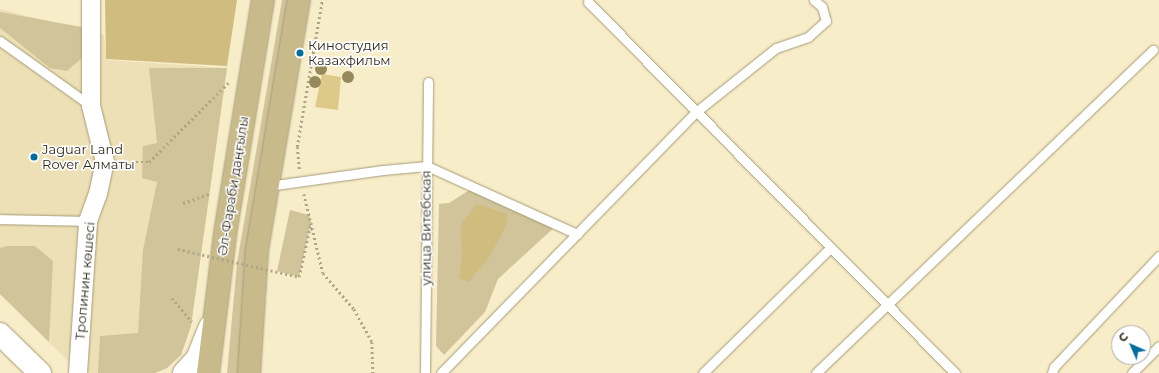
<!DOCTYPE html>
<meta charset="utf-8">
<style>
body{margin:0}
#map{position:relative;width:1159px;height:373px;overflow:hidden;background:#f8edc9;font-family:Montserrat,sans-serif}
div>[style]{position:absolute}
.built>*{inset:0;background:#ede0b6}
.green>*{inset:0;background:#d1c49a}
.forest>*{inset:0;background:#d0bc7e}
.water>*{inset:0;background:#ddca8a}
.path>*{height:2.5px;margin-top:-1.25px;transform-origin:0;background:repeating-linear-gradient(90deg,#ada489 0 2px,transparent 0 5px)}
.roads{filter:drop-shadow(0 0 1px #a59b79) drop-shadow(0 0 1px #a59b79)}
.lane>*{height:9px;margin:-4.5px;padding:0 4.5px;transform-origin:4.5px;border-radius:4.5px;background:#fff}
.street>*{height:18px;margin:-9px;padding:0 9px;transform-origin:9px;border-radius:9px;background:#fff}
.secondary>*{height:22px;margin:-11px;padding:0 11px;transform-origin:11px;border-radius:11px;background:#fff}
.primary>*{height:22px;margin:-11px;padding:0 11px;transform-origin:11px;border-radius:11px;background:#c8ba8b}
.path-bridge>*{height:2.5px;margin-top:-1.25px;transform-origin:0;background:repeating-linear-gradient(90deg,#ada489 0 2px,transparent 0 5px)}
.trees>*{width:12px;height:12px;margin:-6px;border-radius:50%;background:#96895c}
.dots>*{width:11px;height:11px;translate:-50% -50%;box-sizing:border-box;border:2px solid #fff;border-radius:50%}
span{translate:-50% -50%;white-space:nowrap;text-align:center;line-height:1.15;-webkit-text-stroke:3px #fff;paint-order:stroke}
.poi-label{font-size:13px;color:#2e291c}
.left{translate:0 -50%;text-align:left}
.street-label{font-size:13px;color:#2e291c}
.north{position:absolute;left:1111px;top:325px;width:40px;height:40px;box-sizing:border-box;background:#fff;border:1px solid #aba9a4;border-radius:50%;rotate:315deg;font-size:11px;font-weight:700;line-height:16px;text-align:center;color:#2e291c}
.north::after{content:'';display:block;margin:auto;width:14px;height:18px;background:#046d9a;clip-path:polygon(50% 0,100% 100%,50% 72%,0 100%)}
</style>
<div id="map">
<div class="built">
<i style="clip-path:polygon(0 9px,104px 35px,106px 60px,227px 68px,191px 326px,181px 355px,167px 368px,155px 373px,91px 373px,68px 361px,0 294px)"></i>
</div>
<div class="green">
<i style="clip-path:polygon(282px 0,290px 0,238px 373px,227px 373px,237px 263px)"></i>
<i style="clip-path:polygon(0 12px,87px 28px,82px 58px,67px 71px,50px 68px,0 28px)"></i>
<i style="clip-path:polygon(149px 68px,227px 68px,191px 326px,181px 355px,167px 368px,155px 373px,98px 373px,100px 336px,138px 333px,143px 250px,157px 182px,142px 178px,143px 146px,157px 143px)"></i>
<i style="clip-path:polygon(474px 187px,557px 225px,498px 279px,485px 312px,444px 355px,436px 346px,439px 204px,449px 203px)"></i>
<i style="clip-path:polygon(290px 210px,309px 215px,311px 222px,299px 277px,277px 271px)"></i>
<i style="clip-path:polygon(7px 246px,35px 246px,53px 261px,49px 342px,0 294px,0 248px)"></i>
</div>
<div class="forest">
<i style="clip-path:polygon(105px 0,237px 0,227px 66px,106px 59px)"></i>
<i style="clip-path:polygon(477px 204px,508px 214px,506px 227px,487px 260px,468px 282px,459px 278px,462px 256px,461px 233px,462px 223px)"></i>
</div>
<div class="water">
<i style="clip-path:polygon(322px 74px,341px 77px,338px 110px,315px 107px)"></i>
</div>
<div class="path">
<i style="left:121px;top:162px;width:28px"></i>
<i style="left:149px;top:162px;width:112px;rotate:-45deg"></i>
<i style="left:299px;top:169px;width:22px;rotate:-95deg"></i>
<i style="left:297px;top:147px;width:149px;rotate:-80.3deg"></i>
<i style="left:304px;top:194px;width:81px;rotate:76.5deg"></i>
<i style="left:323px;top:273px;width:48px;rotate:49.3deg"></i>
<i style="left:354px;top:309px;width:38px;rotate:61deg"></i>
<i style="left:372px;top:342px;width:31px;rotate:88deg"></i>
<i style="left:183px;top:203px;width:28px;rotate:-19deg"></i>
<i style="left:299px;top:277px;width:56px;rotate:-77.7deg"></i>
<i style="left:172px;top:298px;width:31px;rotate:50deg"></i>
</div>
<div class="roads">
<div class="lane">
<i style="left:588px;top:2px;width:522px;rotate:45.31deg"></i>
<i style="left:0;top:41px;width:112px;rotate:35.5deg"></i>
<i style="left:268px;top:186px;width:116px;rotate:-7.9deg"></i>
<i style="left:383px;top:170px;width:44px;rotate:-5.2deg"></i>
<i style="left:427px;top:166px;width:165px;rotate:24.4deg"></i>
<i style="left:0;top:219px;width:88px;rotate:1.3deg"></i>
<i style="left:425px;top:373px;width:291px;rotate:-89.4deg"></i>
<i style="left:441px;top:373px;width:366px;rotate:-45.7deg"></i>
<i style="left:697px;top:111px;width:101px;rotate:-38.6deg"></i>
<i style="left:776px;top:48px;width:34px;rotate:-19deg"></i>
<i style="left:808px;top:37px;width:24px;rotate:-42deg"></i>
<i style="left:826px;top:21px;width:15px;rotate:-106deg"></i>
<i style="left:822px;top:7px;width:11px;rotate:-139deg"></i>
<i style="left:703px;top:373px;width:178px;rotate:-44.5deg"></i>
<i style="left:816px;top:373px;width:467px;rotate:-43.8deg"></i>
<i style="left:1052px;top:373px;width:6px;rotate:-72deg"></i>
<i style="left:1054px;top:367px;width:153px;rotate:-46.6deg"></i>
<i style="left:1132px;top:373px;width:38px;rotate:-45deg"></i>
</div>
<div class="street">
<i style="left:78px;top:373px;width:152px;rotate:-86.2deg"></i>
<i style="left:88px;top:221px;width:29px;rotate:-70deg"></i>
<i style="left:98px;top:194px;width:33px;rotate:-78deg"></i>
<i style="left:105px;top:162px;width:58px;rotate:-104deg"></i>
<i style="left:91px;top:106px;width:106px;rotate:-90deg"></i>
</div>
<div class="secondary">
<i style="left:0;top:334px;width:56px;rotate:44.3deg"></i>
<i style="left:184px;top:373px;width:19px;rotate:-47deg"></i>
<i style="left:197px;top:359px;width:35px;rotate:-68deg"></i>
</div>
<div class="primary">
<i style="left:208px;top:373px;width:140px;rotate:-83deg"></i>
<i style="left:225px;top:234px;width:237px;rotate:-80.8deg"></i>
<i style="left:249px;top:373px;width:123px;rotate:-86.3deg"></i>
<i style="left:257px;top:250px;width:254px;rotate:-80.5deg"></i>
</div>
</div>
<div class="path-bridge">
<i style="left:178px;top:249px;width:124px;rotate:13deg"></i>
</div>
<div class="trees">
<i style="left:321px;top:69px"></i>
<i style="left:348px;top:77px"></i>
<i style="left:315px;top:82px"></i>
</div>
<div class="dots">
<i style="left:300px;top:53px;background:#046d9a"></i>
<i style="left:34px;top:157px;background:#046d9a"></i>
</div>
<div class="poi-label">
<span class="left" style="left:308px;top:53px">Киностудия<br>Казахфильм</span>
<span class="left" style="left:42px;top:157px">Jaguar Land<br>Rover Алматы</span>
</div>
<div class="street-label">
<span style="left:233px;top:186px;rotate:-81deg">Әл-Фараби даңғылы</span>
<span style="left:426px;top:228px;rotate:-90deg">улица Витебская</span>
<span style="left:85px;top:281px;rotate:-85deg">Тропинин көшесі</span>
</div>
<div class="north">С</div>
</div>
